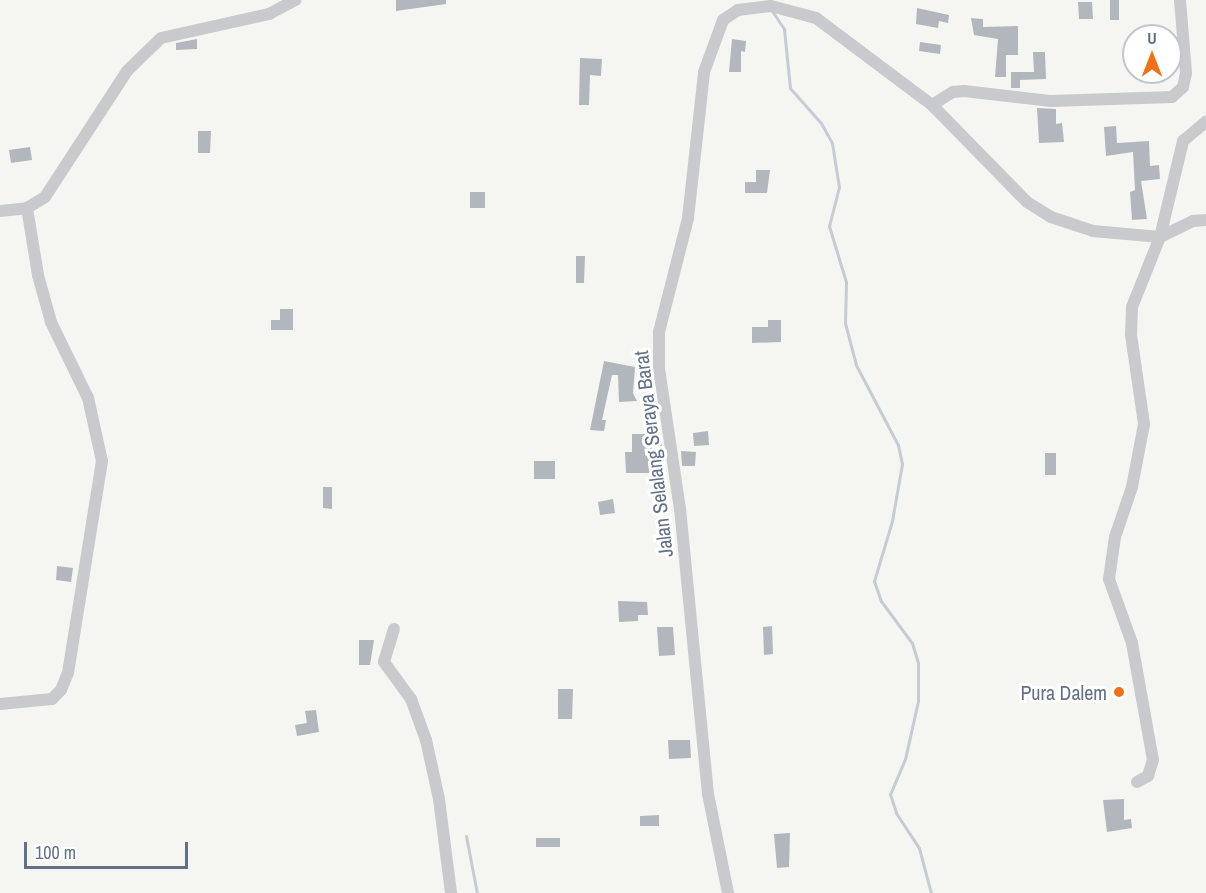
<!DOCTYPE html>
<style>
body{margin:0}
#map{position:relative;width:1206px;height:893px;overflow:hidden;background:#f5f6f2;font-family:"Archivo Narrow",sans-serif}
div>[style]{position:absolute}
.stream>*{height:3px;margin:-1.5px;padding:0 1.5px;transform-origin:1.5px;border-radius:1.5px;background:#c5ccd3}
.building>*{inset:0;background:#b2b7be}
.minor>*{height:12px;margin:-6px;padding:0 6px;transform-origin:6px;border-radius:6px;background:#c8cace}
.dots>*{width:16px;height:16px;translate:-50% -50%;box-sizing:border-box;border:3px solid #fff;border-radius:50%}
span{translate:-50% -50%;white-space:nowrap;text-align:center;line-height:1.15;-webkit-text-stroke:6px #fff;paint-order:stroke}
.street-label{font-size:20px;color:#637085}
.poi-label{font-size:20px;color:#637085}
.right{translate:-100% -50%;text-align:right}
.north{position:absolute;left:1122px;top:24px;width:60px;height:60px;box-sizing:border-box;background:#fff;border:2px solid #c1c6ce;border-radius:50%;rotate:0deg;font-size:16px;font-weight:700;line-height:24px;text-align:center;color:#637085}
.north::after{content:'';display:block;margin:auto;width:21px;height:27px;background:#ed721a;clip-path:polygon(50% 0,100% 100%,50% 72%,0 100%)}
.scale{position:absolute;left:24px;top:842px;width:164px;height:27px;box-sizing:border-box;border:3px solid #637085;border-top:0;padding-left:8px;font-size:18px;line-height:21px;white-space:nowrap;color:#637085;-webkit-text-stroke:4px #fff;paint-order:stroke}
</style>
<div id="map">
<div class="stream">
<i style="left:772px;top:11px;width:22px;rotate:56deg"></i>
<i style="left:784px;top:29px;width:59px;rotate:84.2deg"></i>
<i style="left:790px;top:88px;width:47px;rotate:48.5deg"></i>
<i style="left:821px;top:123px;width:23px;rotate:61deg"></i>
<i style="left:832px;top:143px;width:45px;rotate:81deg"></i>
<i style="left:839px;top:187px;width:40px;rotate:104.4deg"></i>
<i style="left:829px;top:226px;width:59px;rotate:73.1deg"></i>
<i style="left:846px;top:282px;width:41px;rotate:91.4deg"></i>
<i style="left:845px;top:323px;width:43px;rotate:75.3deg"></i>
<i style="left:856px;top:365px;width:90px;rotate:62.3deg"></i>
<i style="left:898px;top:445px;width:19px;rotate:78deg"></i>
<i style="left:902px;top:464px;width:58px;rotate:100deg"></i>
<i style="left:892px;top:521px;width:63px;rotate:106.7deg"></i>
<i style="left:874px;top:581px;width:21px;rotate:71deg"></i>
<i style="left:881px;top:601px;width:52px;rotate:53.6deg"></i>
<i style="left:912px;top:643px;width:21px;rotate:73deg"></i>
<i style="left:918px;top:663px;width:38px;rotate:90deg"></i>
<i style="left:918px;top:701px;width:59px;rotate:102.6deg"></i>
<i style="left:905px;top:759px;width:38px;rotate:113deg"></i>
<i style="left:890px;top:794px;width:20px;rotate:72deg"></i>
<i style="left:896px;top:813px;width:42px;rotate:56.7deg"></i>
<i style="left:919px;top:848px;width:47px;rotate:75.1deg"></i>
<i style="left:466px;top:836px;width:58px;rotate:79.1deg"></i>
</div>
<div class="building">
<i style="clip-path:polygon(396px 0,446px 0,446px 4px,396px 11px)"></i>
<i style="clip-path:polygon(1110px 0,1119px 0,1119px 20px,1110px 20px)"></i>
<i style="clip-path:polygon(1078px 2px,1092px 2px,1093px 19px,1079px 19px)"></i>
<i style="clip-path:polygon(917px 8px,949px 15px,948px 23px,939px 21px,938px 28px,916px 24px)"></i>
<i style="clip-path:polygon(971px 18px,983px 19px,983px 27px,1018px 26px,1018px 55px,1006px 55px,1006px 77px,995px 77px,998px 39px,974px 35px)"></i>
<i style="clip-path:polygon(197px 39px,197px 49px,176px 50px,176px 43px)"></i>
<i style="clip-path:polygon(732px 39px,746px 41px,745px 52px,741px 51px,741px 72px,729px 72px)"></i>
<i style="clip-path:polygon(920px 42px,941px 45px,940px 54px,919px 51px)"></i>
<i style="clip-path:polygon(1033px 52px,1045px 52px,1046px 79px,1020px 80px,1020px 88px,1011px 88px,1011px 72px,1034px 72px)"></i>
<i style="clip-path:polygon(580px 58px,602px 59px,601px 76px,590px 75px,589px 105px,579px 105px)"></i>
<i style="clip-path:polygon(1037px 108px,1056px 109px,1056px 124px,1062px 123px,1064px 142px,1039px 143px)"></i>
<i style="clip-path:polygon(1116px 126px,1117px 143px,1149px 141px,1150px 166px,1159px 165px,1160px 179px,1141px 181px,1147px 219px,1132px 220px,1130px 192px,1135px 190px,1133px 152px,1106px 156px,1104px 127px)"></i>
<i style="clip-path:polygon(198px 131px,211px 131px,210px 153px,198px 153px)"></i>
<i style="clip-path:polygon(30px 147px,32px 160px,11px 163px,9px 150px)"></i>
<i style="clip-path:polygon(756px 170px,770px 170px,767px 193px,745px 193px,745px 182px,756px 182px)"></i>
<i style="clip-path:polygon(470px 192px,485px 192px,485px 208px,470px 208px)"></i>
<i style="clip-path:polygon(576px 256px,585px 256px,584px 283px,576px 283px)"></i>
<i style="clip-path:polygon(280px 309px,293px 309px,293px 330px,271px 330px,271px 320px,280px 320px)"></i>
<i style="clip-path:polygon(768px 320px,781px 320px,781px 342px,752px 343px,752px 327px,768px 327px)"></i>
<i style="clip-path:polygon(604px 361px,635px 367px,633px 393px,637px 401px,619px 402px,618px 375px,612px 375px,602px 420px,606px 420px,604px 431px,590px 430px)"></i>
<i style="clip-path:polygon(708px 431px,709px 445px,694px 446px,693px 433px)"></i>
<i style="clip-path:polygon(632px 434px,660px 434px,662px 446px,652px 446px,652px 473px,626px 473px,625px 452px,632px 452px)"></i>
<i style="clip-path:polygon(681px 451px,696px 452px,695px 466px,682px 466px)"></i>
<i style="clip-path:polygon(1045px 453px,1056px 453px,1056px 475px,1045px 475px)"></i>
<i style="clip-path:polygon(534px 461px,555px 461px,555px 479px,534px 479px)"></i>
<i style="clip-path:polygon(323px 487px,332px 487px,332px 509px,323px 508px)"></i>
<i style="clip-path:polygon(613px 499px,615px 513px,600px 515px,598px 502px)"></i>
<i style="clip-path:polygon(57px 566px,73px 568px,71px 582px,56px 580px)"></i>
<i style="clip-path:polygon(618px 601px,647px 602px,648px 615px,638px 615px,638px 621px,619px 622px)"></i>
<i style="clip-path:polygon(772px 626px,773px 654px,764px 655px,763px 627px)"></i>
<i style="clip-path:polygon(657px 627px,673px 627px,675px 655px,659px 656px)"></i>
<i style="clip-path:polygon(359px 640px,374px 640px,370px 665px,359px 665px)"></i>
<i style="clip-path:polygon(558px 689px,573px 689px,572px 719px,558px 719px)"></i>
<i style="clip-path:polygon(316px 710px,319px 732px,297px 736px,295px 725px,307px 723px,305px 711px)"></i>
<i style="clip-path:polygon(668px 740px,690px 740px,691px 758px,669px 759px)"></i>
<i style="clip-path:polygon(1124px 799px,1124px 820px,1131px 819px,1132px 828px,1107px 832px,1103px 800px)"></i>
<i style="clip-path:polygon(659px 815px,659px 826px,640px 826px,640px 816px)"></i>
<i style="clip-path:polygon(790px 833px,789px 867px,777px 868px,774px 834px)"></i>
<i style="clip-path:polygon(536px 838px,560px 838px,560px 847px,536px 847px)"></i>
</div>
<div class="minor">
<i style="left:932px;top:105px;width:25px;rotate:-32deg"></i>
<i style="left:953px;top:92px;width:11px;rotate:-5deg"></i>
<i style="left:964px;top:91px;width:88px;rotate:6.6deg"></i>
<i style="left:1051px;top:101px;width:121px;rotate:-1.9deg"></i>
<i style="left:1172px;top:97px;width:15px;rotate:-42deg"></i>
<i style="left:1183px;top:87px;width:14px;rotate:-78deg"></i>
<i style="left:1186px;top:73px;width:73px;rotate:-94.7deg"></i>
<i style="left:0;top:211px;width:27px;rotate:-6deg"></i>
<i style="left:27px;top:208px;width:21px;rotate:-31deg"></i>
<i style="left:45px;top:197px;width:150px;rotate:-56.9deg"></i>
<i style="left:127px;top:71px;width:47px;rotate:-44.1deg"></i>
<i style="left:161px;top:38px;width:111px;rotate:-12.5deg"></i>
<i style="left:269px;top:14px;width:30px;rotate:-28deg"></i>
<i style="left:394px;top:629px;width:34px;rotate:107deg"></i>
<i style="left:384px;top:662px;width:46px;rotate:53.9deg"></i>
<i style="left:411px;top:699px;width:44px;rotate:69.9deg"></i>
<i style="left:426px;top:740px;width:60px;rotate:77.6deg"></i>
<i style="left:439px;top:799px;width:95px;rotate:82.7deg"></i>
<i style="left:0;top:704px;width:52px;rotate:-5.5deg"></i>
<i style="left:52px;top:699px;width:13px;rotate:-45deg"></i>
<i style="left:61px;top:690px;width:18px;rotate:-68deg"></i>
<i style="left:68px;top:673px;width:215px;rotate:-80.9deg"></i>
<i style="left:102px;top:461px;width:65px;rotate:-102.5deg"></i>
<i style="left:88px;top:398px;width:85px;rotate:-116deg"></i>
<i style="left:51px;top:322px;width:49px;rotate:-105.5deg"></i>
<i style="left:38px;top:275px;width:68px;rotate:-99.3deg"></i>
<i style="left:1137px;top:782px;width:13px;rotate:-29deg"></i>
<i style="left:1148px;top:776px;width:17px;rotate:-73deg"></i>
<i style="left:1153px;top:760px;width:119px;rotate:-100.2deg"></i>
<i style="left:1132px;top:643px;width:68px;rotate:-109.8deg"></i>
<i style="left:1109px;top:579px;width:42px;rotate:-81.9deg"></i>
<i style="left:1115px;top:537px;width:53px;rotate:-71.2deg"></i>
<i style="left:1132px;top:487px;width:64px;rotate:-79.2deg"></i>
<i style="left:1144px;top:424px;width:90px;rotate:-98.3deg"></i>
<i style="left:1131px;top:335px;width:28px;rotate:-88deg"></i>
<i style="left:1132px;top:307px;width:75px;rotate:-68.2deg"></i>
<i style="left:1160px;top:237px;width:37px;rotate:-26deg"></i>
<i style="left:1193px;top:221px;width:13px;rotate:-4deg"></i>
<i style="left:728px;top:893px;width:101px;rotate:-101.4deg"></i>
<i style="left:708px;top:794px;width:286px;rotate:-95.6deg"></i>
<i style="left:680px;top:509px;width:143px;rotate:-98.5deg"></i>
<i style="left:659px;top:368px;width:36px;rotate:-90deg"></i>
<i style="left:659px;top:332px;width:118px;rotate:-75.7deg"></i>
<i style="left:688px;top:218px;width:147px;rotate:-83.7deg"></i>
<i style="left:704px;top:72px;width:55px;rotate:-69.9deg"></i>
<i style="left:723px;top:20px;width:18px;rotate:-34deg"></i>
<i style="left:738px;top:10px;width:33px;rotate:-7deg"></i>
<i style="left:771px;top:6px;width:47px;rotate:14.9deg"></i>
<i style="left:816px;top:18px;width:145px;rotate:36.9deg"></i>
<i style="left:932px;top:105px;width:136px;rotate:45.6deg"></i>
<i style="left:1027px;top:202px;width:28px;rotate:32deg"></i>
<i style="left:1051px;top:217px;width:44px;rotate:18.4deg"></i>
<i style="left:1093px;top:231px;width:67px;rotate:5.1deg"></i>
<i style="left:1160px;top:237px;width:99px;rotate:-76.5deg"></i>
<i style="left:1183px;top:141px;width:30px;rotate:-40deg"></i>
</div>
<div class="dots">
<i style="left:1119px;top:692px;background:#ed721a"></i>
</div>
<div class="street-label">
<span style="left:653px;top:454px;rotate:-97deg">Jalan Selalang Seraya Barat</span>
</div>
<div class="poi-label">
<span class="right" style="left:1107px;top:692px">Pura Dalem</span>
</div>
<div class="north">U</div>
<div class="scale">100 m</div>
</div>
